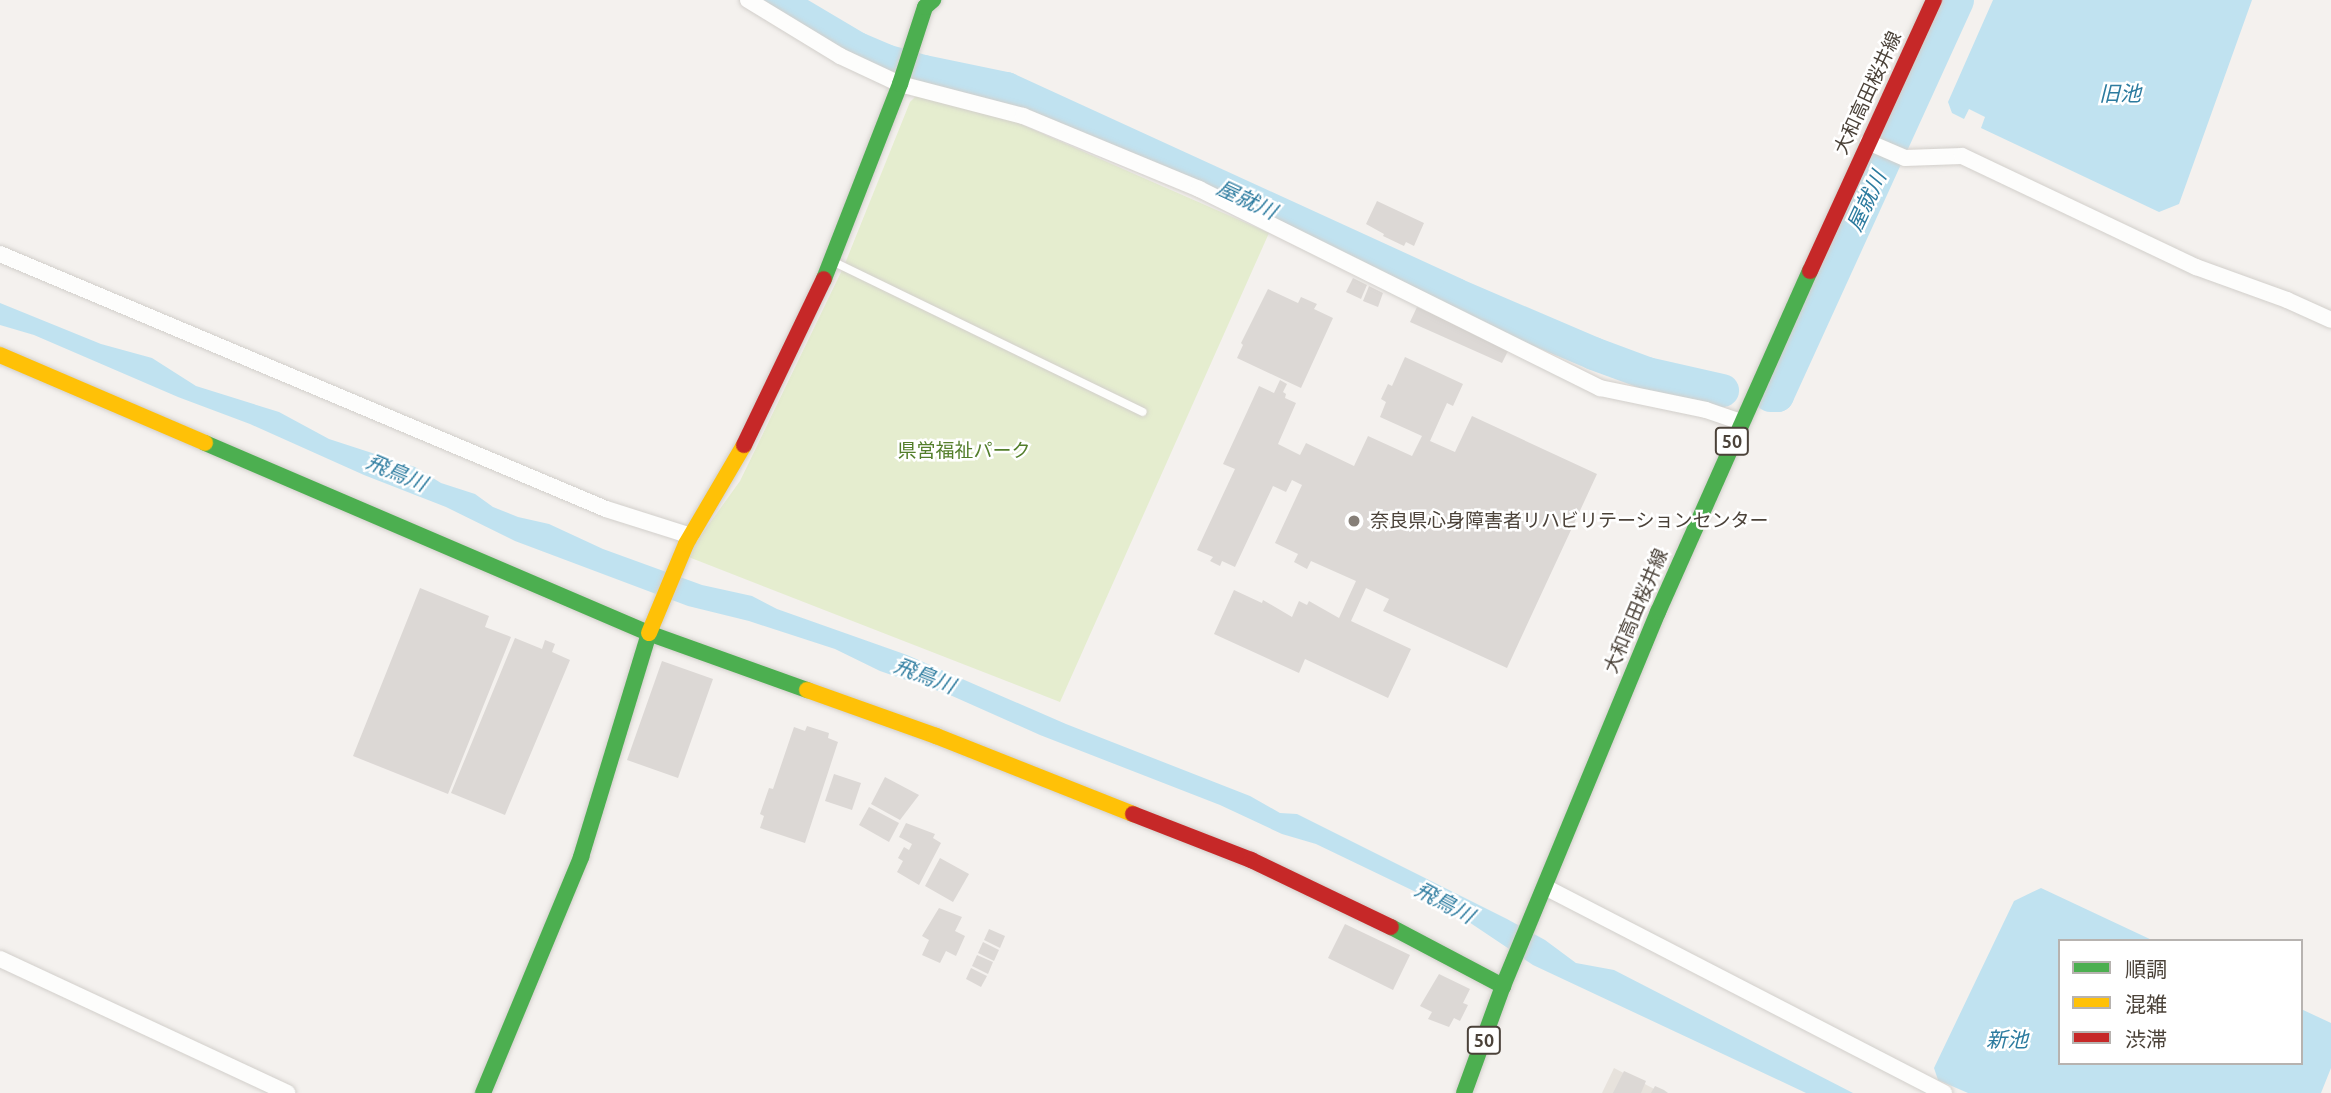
<!DOCTYPE html>
<meta charset="utf-8">
<style>
body{margin:0}
#map{position:relative;width:2331px;height:1093px;overflow:hidden;background:#f4f1ee;font-family:Ubuntu,"Noto Sans JP",sans-serif}
div>[style]{position:absolute}
.residential>*{inset:0;background:#e7e2dc}
.green>*{inset:0;background:#e5edcf}
.water>*{inset:0;background:#c0e2f0}
.river>*{height:33px;margin:-16.5px;padding:0 16.5px;transform-origin:16.5px;border-radius:16.5px;background:#c0e2f0}
.building>*{inset:0;background:#dcd8d5}
.roads{filter:drop-shadow(0 0 2px #d2cfcb) drop-shadow(0 0 2px #d2cfcb)}
.lane>*{height:8px;margin:-4px;padding:0 4px;transform-origin:4px;border-radius:4px;background:#fdfdfc}
.street>*{height:16px;margin:-8px;padding:0 8px;transform-origin:8px;border-radius:8px;background:#fdfdfc}
.fast>*{height:16px;margin:-8px;padding:0 8px;transform-origin:8px;border-radius:8px;background:#4caf50}
.slow>*{height:16px;margin:-8px;padding:0 8px;transform-origin:8px;border-radius:8px;background:#ffc107}
.jam>*{height:16px;margin:-8px;padding:0 8px;transform-origin:8px;border-radius:8px;background:#c62828}
.dots>*{width:19px;height:19px;translate:-50% -50%;box-sizing:border-box;border:4px solid #fff;border-radius:50%}
span{translate:-50% -50%;white-space:nowrap;text-align:center;line-height:1.15;-webkit-text-stroke:5px #fff;paint-order:stroke}
.shield-label span{padding:2px 5px;background:#fff;border:2px solid;border-radius:5px;-webkit-text-stroke-width:0}
.shield-label{font-size:18px;color:#4b4239;font-weight:700}
.street-label{font-size:19px;color:#4b4239}
.park-label{font-size:19px;color:#537e2b}
.poi-label{font-size:19px;color:#4b4239}
.left{translate:0 -50%;text-align:left}
.water-label{font-size:21px;color:#2c7b9f;font-style:italic}
.legend{position:absolute;left:2058px;top:939px;width:245px;height:126px;box-sizing:border-box;background:#fff;border:2px solid #b7b3b0;margin:0;padding:9px 12px;list-style:none;font-size:21px;color:#4b4239}
.legend li{display:flex;align-items:center;gap:14px;height:35px}
.legend b{width:35px;border:2px solid #b7b3b0}
</style>
<div id="map">
<div class="residential">
<i style="clip-path:polygon(1614px 1068px,1662px 1093px,1602px 1093px)"></i>
</div>
<div class="green">
<i style="clip-path:polygon(918px 94px,1016px 122px,1269px 233px,1060px 702px,686px 556px,740px 481px,844px 266px,910px 102px)"></i>
</div>
<div class="water">
<i style="clip-path:polygon(1993px 0,2252px 0,2179px 204px,2159px 212px,1981px 128px,1985px 117px,1969px 109px,1964px 119px,1952px 113px,1948px 102px)"></i>
<i style="clip-path:polygon(0 303px,101px 344px,152px 358px,196px 386px,279px 412px,329px 439px,415px 467px,441px 483px,475px 494px,493px 507px,518px 517px,549px 524px,603px 549px,702px 585px,752px 596px,777px 609px,907px 655px,1066px 724px,1250px 796px,1280px 813px,1297px 814px,1507px 919px,1545px 940px,1576px 963px,1614px 970px,1853px 1093px,1806px 1093px,1533px 965px,1445px 906px,1316px 844px,1282px 834px,1220px 805px,1040px 735px,950px 695px,880px 671px,835px 649px,749px 621px,688px 606px,515px 541px,446px 507px,364px 475px,250px 424px,178px 397px,34px 335px,0 325px)"></i>
<i style="clip-path:polygon(2041px 888px,2154px 941px,2060px 941px,2060px 1063px,2301px 1063px,2301px 1009px,2331px 1023px,2331px 1068px,2321px 1093px,1968px 1093px,1938px 1080px,1934px 1068px,2014px 901px)"></i>
</div>
<div class="river">
<i style="left:776px;top:0;width:94px;rotate:30.7deg"></i>
<i style="left:857px;top:48px;width:30px;rotate:23deg"></i>
<i style="left:885px;top:60px;width:40px;rotate:16deg"></i>
<i style="left:923px;top:71px;width:85px;rotate:11.6deg"></i>
<i style="left:1006px;top:88px;width:494px;rotate:24.6deg"></i>
<i style="left:1455px;top:294px;width:150px;rotate:23.1deg"></i>
<i style="left:1593px;top:353px;width:58px;rotate:20.3deg"></i>
<i style="left:1647px;top:373px;width:77px;rotate:12.8deg"></i>
<i style="left:1770px;top:395px;width:7px"></i>
<i style="left:1777px;top:395px;width:434px;rotate:-65.5deg"></i>
</div>
<div class="building">
<i style="clip-path:polygon(1377px 201px,1424px 223px,1414px 246px,1406px 242px,1404px 246px,1383px 236px,1384px 234px,1366px 224px)"></i>
<i style="clip-path:polygon(1353px 278px,1367px 285px,1361px 299px,1346px 292px)"></i>
<i style="clip-path:polygon(1369px 286px,1383px 293px,1378px 307px,1363px 301px)"></i>
<i style="clip-path:polygon(1268px 289px,1298px 303px,1301px 297px,1317px 304px,1314px 309px,1333px 318px,1301px 388px,1237px 358px,1243px 345px,1241px 343px)"></i>
<i style="clip-path:polygon(1417px 307px,1509px 349px,1502px 363px,1410px 322px)"></i>
<i style="clip-path:polygon(1405px 357px,1463px 384px,1453px 406px,1447px 403px,1430px 441px,1455px 452px,1472px 416px,1597px 474px,1507px 668px,1383px 611px,1389px 599px,1366px 588px,1351px 621px,1411px 649px,1388px 698px,1305px 659px,1299px 673px,1214px 634px,1234px 590px,1262px 603px,1263px 600px,1292px 617px,1299px 601px,1307px 605px,1309px 601px,1339px 618px,1356px 581px,1311px 561px,1307px 569px,1294px 562px,1298px 554px,1275px 543px,1302px 485px,1292px 480px,1286px 492px,1273px 486px,1235px 567px,1222px 561px,1220px 566px,1210px 561px,1213px 557px,1197px 550px,1235px 469px,1223px 464px,1259px 386px,1274px 393px,1280px 380px,1287px 384px,1283px 392px,1286px 394px,1285px 398px,1296px 403px,1278px 444px,1300px 455px,1306px 443px,1354px 466px,1368px 436px,1412px 456px,1422px 436px,1380px 417px,1386px 402px,1381px 399px,1388px 384px,1392px 386px)"></i>
<i style="clip-path:polygon(420px 588px,489px 616px,485px 627px,511px 637px,448px 794px,353px 756px)"></i>
<i style="clip-path:polygon(515px 638px,542px 649px,545px 640px,555px 644px,552px 652px,570px 660px,505px 815px,451px 793px)"></i>
<i style="clip-path:polygon(662px 661px,713px 679px,678px 778px,627px 760px)"></i>
<i style="clip-path:polygon(807px 726px,829px 733px,828px 738px,838px 742px,805px 843px,760px 828px,764px 816px,760px 814px,769px 788px,773px 789px,794px 727px,805px 731px)"></i>
<i style="clip-path:polygon(834px 774px,861px 783px,852px 810px,825px 801px)"></i>
<i style="clip-path:polygon(885px 777px,919px 795px,900px 820px,871px 804px)"></i>
<i style="clip-path:polygon(869px 807px,899px 823px,889px 842px,859px 825px)"></i>
<i style="clip-path:polygon(906px 823px,935px 834px,933px 838px,941px 843px,919px 885px,897px 872px,903px 861px,898px 858px,904px 847px,909px 850px,912px 844px,899px 837px)"></i>
<i style="clip-path:polygon(940px 858px,969px 874px,953px 902px,925px 886px)"></i>
<i style="clip-path:polygon(939px 908px,962px 917px,955px 931px,965px 936px,956px 956px,946px 951px,940px 963px,922px 955px,929px 940px,922px 936px)"></i>
<i style="clip-path:polygon(1345px 924px,1410px 955px,1393px 990px,1328px 958px)"></i>
<i style="clip-path:polygon(989px 929px,1005px 936px,1000px 948px,984px 940px)"></i>
<i style="clip-path:polygon(983px 942px,999px 950px,994px 961px,978px 953px)"></i>
<i style="clip-path:polygon(977px 955px,993px 962px,988px 974px,972px 966px)"></i>
<i style="clip-path:polygon(971px 968px,987px 976px,981px 987px,966px 979px)"></i>
<i style="clip-path:polygon(1439px 974px,1470px 989px,1463px 1003px,1468px 1005px,1460px 1021px,1454px 1018px,1449px 1027px,1428px 1019px,1432px 1012px,1420px 1006px)"></i>
<i style="clip-path:polygon(1624px 1071px,1646px 1081px,1641px 1093px,1613px 1093px)"></i>
<i style="clip-path:polygon(1655px 1086px,1664px 1090px,1668px 1093px,1651px 1093px)"></i>
</div>
<div class="roads">
<div class="lane">
<i style="left:834px;top:262px;width:343px;rotate:25.9deg"></i>
</div>
<div class="street">
<i style="left:748px;top:0;width:108px;rotate:31.3deg"></i>
<i style="left:840px;top:56px;width:66px;rotate:25deg"></i>
<i style="left:900px;top:84px;width:127px;rotate:14.6deg"></i>
<i style="left:1023px;top:116px;width:191px;rotate:22.5deg"></i>
<i style="left:1199px;top:189px;width:448px;rotate:26.4deg"></i>
<i style="left:1600px;top:388px;width:108px;rotate:11.7deg"></i>
<i style="left:1706px;top:410px;width:37px;rotate:19deg"></i>
<i style="left:1868px;top:142px;width:40px;rotate:23.4deg"></i>
<i style="left:1905px;top:158px;width:57px;rotate:-2deg"></i>
<i style="left:1962px;top:156px;width:259px;rotate:25.4deg"></i>
<i style="left:2196px;top:267px;width:97px;rotate:19.9deg"></i>
<i style="left:2287px;top:300px;width:48px;rotate:24.4deg"></i>
<i style="left:0;top:254px;width:657px;rotate:22.82deg"></i>
<i style="left:606px;top:509px;width:89px;rotate:17.6deg"></i>
<i style="left:1545px;top:887px;width:449px;rotate:27.3deg"></i>
<i style="left:0;top:959px;width:317px;rotate:25deg"></i>
</div>
<div class="fast">
<i style="left:824px;top:279px;width:209px;rotate:-68.7deg"></i>
<i style="left:900px;top:84px;width:81px;rotate:-72deg"></i>
<i style="left:925px;top:7px;width:11px;rotate:-41deg"></i>
<i style="left:205px;top:443px;width:482px;rotate:23.2deg"></i>
<i style="left:648px;top:633px;width:169px;rotate:19.7deg"></i>
<i style="left:1391px;top:927px;width:127px;rotate:27.8deg"></i>
<i style="left:483px;top:1093px;width:256px;rotate:-67.4deg"></i>
<i style="left:581px;top:857px;width:234px;rotate:-73.1deg"></i>
<i style="left:1464px;top:1093px;width:114px;rotate:-70deg"></i>
<i style="left:1503px;top:986px;width:405px;rotate:-67.5deg"></i>
<i style="left:1658px;top:612px;width:373px;rotate:-66deg"></i>
</div>
<div class="slow">
<i style="left:0;top:355px;width:223px;rotate:23.2deg"></i>
<i style="left:649px;top:633px;width:96px;rotate:-67.4deg"></i>
<i style="left:686px;top:544px;width:115px;rotate:-59.6deg"></i>
<i style="left:807px;top:690px;width:137px;rotate:19.6deg"></i>
<i style="left:936px;top:736px;width:212px;rotate:21.6deg"></i>
</div>
<div class="jam">
<i style="left:1810px;top:271px;width:298px;rotate:-65.4deg"></i>
<i style="left:744px;top:445px;width:184px;rotate:-64.3deg"></i>
<i style="left:1133px;top:814px;width:127px;rotate:21.3deg"></i>
<i style="left:1251px;top:860px;width:155px;rotate:25.6deg"></i>
</div>
</div>
<div class="dots">
<i style="left:1354px;top:521px;background:#867f78"></i>
</div>
<div class="shield-label">
<span style="left:1732px;top:441px">50</span>
<span style="left:1484px;top:1040px">50</span>
</div>
<div class="street-label">
<span style="left:1868px;top:93px;rotate:-65deg">大和高田桜井線</span>
<span style="left:1636px;top:611px;rotate:-67deg">大和高田桜井線</span>
</div>
<div class="park-label">
<span style="left:964px;top:451px">県営福祉パーク</span>
</div>
<div class="poi-label">
<span class="left" style="left:1370px;top:521px">奈良県心身障害者リハビリテーションセンター</span>
</div>
<div class="water-label">
<span style="left:2120px;top:93px">旧池</span>
<span style="left:1247px;top:199px;rotate:25deg">屋就川</span>
<span style="left:1866px;top:201px;rotate:-65deg">屋就川</span>
<span style="left:397px;top:472px;rotate:23deg">飛鳥川</span>
<span style="left:925px;top:675px;rotate:21deg">飛鳥川</span>
<span style="left:1445px;top:902px;rotate:28deg">飛鳥川</span>
<span style="left:2007px;top:1039px">新池</span>
</div>
<ul class="legend">
<li><b style="height:9px;background:#4caf50"></b>順調</li>
<li><b style="height:9px;background:#ffc107"></b>混雑</li>
<li><b style="height:9px;background:#c62828"></b>渋滞</li>
</ul>
</div>
